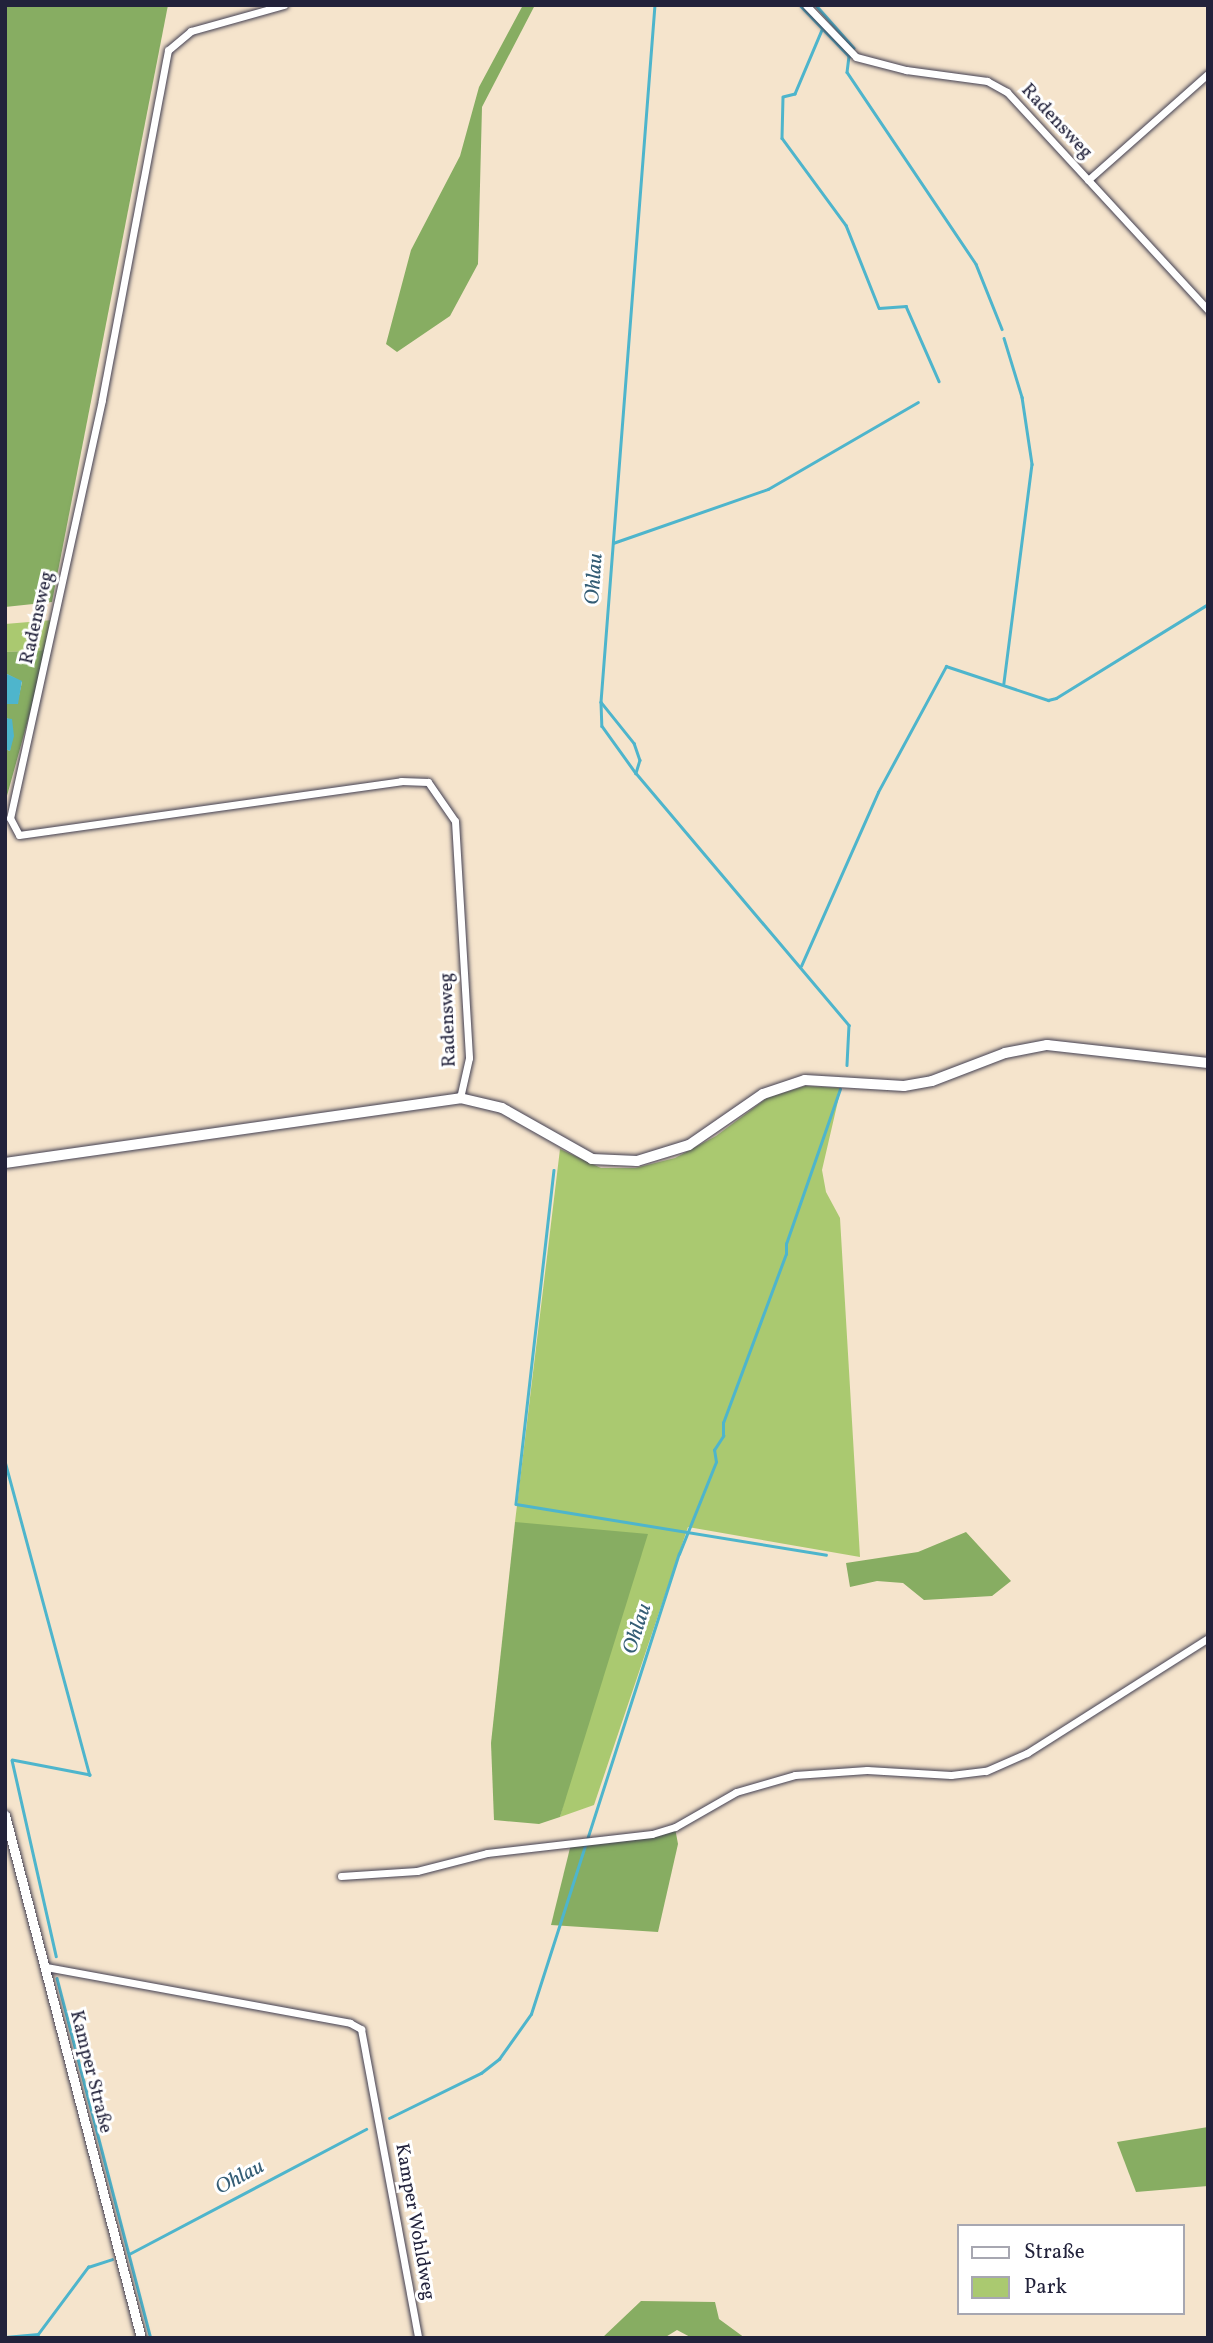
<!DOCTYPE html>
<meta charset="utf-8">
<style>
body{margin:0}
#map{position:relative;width:1213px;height:2343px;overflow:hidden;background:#f5e4cc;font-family:Vollkorn,serif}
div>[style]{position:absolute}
.green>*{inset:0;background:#aac970}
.forest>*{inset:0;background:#87ad62}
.water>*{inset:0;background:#4eb5cc}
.stream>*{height:2.5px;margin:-1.25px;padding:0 1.25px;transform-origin:1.25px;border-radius:1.25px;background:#4eb5cc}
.roads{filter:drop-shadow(0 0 2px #423f51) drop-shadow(0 0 2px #423f51)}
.minor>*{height:7px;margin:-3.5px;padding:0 3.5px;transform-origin:3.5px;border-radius:3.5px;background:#fff}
.tertiary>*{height:9px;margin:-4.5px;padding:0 4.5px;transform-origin:4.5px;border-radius:4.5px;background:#fff}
.secondary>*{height:10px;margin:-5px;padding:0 5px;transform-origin:5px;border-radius:5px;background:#fff}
span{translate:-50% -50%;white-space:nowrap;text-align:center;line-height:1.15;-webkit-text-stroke:6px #fff;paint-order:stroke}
.street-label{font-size:19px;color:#22223b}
.water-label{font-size:21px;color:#345d75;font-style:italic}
.frame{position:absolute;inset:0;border:7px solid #22223b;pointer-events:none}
.legend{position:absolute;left:957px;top:2224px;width:228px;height:91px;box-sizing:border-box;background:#fff;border:2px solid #a7a7b1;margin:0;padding:9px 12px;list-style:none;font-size:21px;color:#22223b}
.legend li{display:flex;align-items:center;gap:14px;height:35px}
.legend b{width:35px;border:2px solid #a7a7b1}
</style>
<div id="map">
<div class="green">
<i style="clip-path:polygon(53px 620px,46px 650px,5px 652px,5px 624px)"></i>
<i style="clip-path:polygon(805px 1086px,841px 1088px,822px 1170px,826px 1192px,840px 1218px,860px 1557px,688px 1527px,594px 1805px,560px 1817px,576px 1756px,515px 1522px,560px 1149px,601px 1168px,635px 1168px,675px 1158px,716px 1136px,767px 1098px)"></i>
</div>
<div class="forest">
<i style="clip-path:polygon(5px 5px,168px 5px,52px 602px,5px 607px)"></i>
<i style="clip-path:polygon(523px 5px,535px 5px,482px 107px,478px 264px,450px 316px,397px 352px,386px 344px,411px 250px,460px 156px,479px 87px)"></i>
<i style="clip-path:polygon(46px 650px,36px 691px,5px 803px,5px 749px,10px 751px,12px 720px,5px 718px,5px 704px,17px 704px,22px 682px,5px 673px,5px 652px)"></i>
<i style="clip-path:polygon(515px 1522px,648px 1534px,560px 1817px,539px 1824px,494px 1820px,491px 1743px)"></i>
<i style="clip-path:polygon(966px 1532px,1011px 1581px,992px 1596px,924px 1600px,903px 1583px,877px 1581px,850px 1587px,846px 1563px,918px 1552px)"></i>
<i style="clip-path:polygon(675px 1828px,678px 1844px,658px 1932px,551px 1925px,571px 1844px)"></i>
<i style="clip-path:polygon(1208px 2127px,1208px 2186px,1136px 2192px,1117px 2142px)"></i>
<i style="clip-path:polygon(641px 2301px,715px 2302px,719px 2319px,745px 2338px,692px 2338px,677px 2330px,664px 2338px,602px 2338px)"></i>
</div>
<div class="water">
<i style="clip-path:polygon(5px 673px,22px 681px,18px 704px,5px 704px)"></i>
<i style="clip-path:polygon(5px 718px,12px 719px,14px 736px,10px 751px,5px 749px)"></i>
</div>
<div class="stream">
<i style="left:655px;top:5px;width:699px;rotate:94.43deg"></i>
<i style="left:601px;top:702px;width:53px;rotate:51.2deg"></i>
<i style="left:634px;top:743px;width:18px;rotate:71deg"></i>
<i style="left:640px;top:760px;width:14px;rotate:107deg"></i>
<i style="left:636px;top:773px;width:330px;rotate:49.8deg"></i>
<i style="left:849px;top:1025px;width:40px;rotate:92.9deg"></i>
<i style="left:800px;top:5px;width:71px;rotate:46.1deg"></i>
<i style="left:849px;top:56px;width:16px;rotate:97deg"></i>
<i style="left:847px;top:72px;width:231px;rotate:56.1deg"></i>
<i style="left:976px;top:264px;width:70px;rotate:68.2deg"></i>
<i style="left:816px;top:5px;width:57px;rotate:48.5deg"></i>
<i style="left:822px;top:30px;width:69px;rotate:112.9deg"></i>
<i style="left:795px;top:94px;width:12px;rotate:166deg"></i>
<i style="left:783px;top:97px;width:41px;rotate:91.4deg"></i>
<i style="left:782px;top:138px;width:108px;rotate:53.7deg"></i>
<i style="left:846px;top:225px;width:89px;rotate:68.3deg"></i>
<i style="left:879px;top:308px;width:27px;rotate:-4deg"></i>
<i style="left:906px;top:306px;width:82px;rotate:66.3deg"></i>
<i style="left:1004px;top:338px;width:62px;rotate:73deg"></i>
<i style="left:1022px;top:397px;width:68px;rotate:81.5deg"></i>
<i style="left:1032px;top:464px;width:221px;rotate:97.3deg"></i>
<i style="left:613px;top:543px;width:164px;rotate:-19.2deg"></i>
<i style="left:768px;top:489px;width:173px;rotate:-30.1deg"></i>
<i style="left:601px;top:702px;width:24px;rotate:88deg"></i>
<i style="left:602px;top:726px;width:57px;rotate:54.3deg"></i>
<i style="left:801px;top:966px;width:190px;rotate:-66.1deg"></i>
<i style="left:878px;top:792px;width:143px;rotate:-61.6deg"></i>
<i style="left:946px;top:666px;width:108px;rotate:18.4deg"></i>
<i style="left:1048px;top:700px;width:8px;rotate:-14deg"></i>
<i style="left:1056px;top:698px;width:179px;rotate:-31.7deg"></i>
<i style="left:554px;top:1170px;width:336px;rotate:96.5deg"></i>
<i style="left:516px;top:1504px;width:314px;rotate:9.3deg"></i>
<i style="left:5px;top:1461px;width:325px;rotate:74.9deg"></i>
<i style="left:90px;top:1775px;width:79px;rotate:-169.1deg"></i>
<i style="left:12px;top:1760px;width:201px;rotate:77.3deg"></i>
<i style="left:57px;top:1978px;width:372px;rotate:75.4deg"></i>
<i style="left:389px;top:2118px;width:102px;rotate:-26.1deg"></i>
<i style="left:481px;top:2073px;width:23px;rotate:-38deg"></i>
<i style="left:499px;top:2059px;width:55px;rotate:-54.6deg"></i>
<i style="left:531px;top:2014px;width:483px;rotate:-72.2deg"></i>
<i style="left:679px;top:1554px;width:99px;rotate:-68.1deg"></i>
<i style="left:716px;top:1462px;width:12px;rotate:-99deg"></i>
<i style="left:714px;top:1450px;width:17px;rotate:-57deg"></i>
<i style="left:723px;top:1436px;width:13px;rotate:-90deg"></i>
<i style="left:723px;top:1423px;width:180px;rotate:-69.6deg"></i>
<i style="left:786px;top:1254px;width:10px;rotate:-90deg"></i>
<i style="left:786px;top:1244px;width:164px;rotate:-70.8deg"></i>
<i style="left:129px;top:2254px;width:268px;rotate:-27.8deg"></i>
<i style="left:5px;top:2337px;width:33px;rotate:-5deg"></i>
<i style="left:38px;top:2334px;width:84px;rotate:-53.3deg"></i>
<i style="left:88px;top:2267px;width:25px;rotate:-18deg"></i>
</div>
<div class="roads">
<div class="minor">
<i style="left:284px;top:5px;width:97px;rotate:164.4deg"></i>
<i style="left:191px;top:31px;width:30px;rotate:140deg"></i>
<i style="left:168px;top:50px;width:356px;rotate:100.7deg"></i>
<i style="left:102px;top:400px;width:428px;rotate:102.4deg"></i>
<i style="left:10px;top:818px;width:19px;rotate:62deg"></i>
<i style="left:19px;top:835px;width:386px;rotate:-8deg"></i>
<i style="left:401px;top:781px;width:27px;rotate:2deg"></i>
<i style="left:428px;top:782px;width:47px;rotate:55.3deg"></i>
<i style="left:455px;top:821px;width:237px;rotate:86.6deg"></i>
<i style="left:469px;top:1058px;width:41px;rotate:102.7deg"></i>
<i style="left:806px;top:5px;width:72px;rotate:46.1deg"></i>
<i style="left:856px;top:57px;width:52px;rotate:14.6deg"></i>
<i style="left:906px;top:70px;width:82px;rotate:7.7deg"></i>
<i style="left:987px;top:81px;width:23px;rotate:29deg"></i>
<i style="left:1007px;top:92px;width:297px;rotate:47.3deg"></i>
<i style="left:1088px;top:180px;width:160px;rotate:-41.5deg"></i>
<i style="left:341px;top:1876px;width:76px;rotate:-3.8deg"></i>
<i style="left:417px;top:1871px;width:72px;rotate:-14.4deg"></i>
<i style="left:487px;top:1853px;width:166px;rotate:-6.6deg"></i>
<i style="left:652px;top:1834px;width:24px;rotate:-17deg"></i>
<i style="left:675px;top:1827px;width:70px;rotate:-29.8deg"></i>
<i style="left:736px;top:1792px;width:61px;rotate:-16.1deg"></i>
<i style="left:795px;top:1775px;width:72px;rotate:-4deg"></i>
<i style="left:867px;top:1770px;width:84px;rotate:3.4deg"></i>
<i style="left:951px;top:1775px;width:35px;rotate:-7deg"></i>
<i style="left:986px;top:1771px;width:45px;rotate:-23.7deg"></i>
<i style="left:1027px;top:1753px;width:214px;rotate:-32.4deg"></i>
<i style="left:46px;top:1967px;width:309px;rotate:10.4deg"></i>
<i style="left:350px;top:2023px;width:13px;rotate:29deg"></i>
<i style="left:361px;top:2029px;width:314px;rotate:79.5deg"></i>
</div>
<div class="tertiary">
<i style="left:5px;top:1815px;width:540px;rotate:75.42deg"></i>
</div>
<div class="secondary">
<i style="left:5px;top:1163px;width:460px;rotate:-8.1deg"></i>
<i style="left:460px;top:1098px;width:43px;rotate:13.4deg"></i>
<i style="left:502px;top:1108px;width:103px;rotate:29.5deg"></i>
<i style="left:592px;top:1159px;width:45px;rotate:2.5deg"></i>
<i style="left:637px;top:1161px;width:54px;rotate:-17.1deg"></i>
<i style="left:689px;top:1145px;width:90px;rotate:-34.6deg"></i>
<i style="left:763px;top:1094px;width:44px;rotate:-18.4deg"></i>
<i style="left:805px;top:1080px;width:99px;rotate:3.5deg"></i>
<i style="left:904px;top:1086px;width:28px;rotate:-10deg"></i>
<i style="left:932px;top:1081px;width:78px;rotate:-21deg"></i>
<i style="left:1005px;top:1053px;width:43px;rotate:-10.8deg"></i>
<i style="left:1047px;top:1045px;width:162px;rotate:6.4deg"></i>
</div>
</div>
<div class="street-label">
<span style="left:1056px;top:122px;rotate:47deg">Radensweg</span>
<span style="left:38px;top:618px;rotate:-77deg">Radensweg</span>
<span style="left:449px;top:1020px;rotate:-92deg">Radensweg</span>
<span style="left:90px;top:2072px;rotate:76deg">Kamper Straße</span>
<span style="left:414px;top:2222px;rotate:80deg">Kamper Wohldweg</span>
</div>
<div class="water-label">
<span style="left:595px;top:579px;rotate:-86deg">Ohlau</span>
<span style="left:638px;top:1629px;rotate:-72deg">Ohlau</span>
<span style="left:240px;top:2178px;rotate:-28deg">Ohlau</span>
</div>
<div class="frame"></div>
<ul class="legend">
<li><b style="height:9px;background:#fff"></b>Straße</li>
<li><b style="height:19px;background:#aac970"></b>Park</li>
</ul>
</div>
